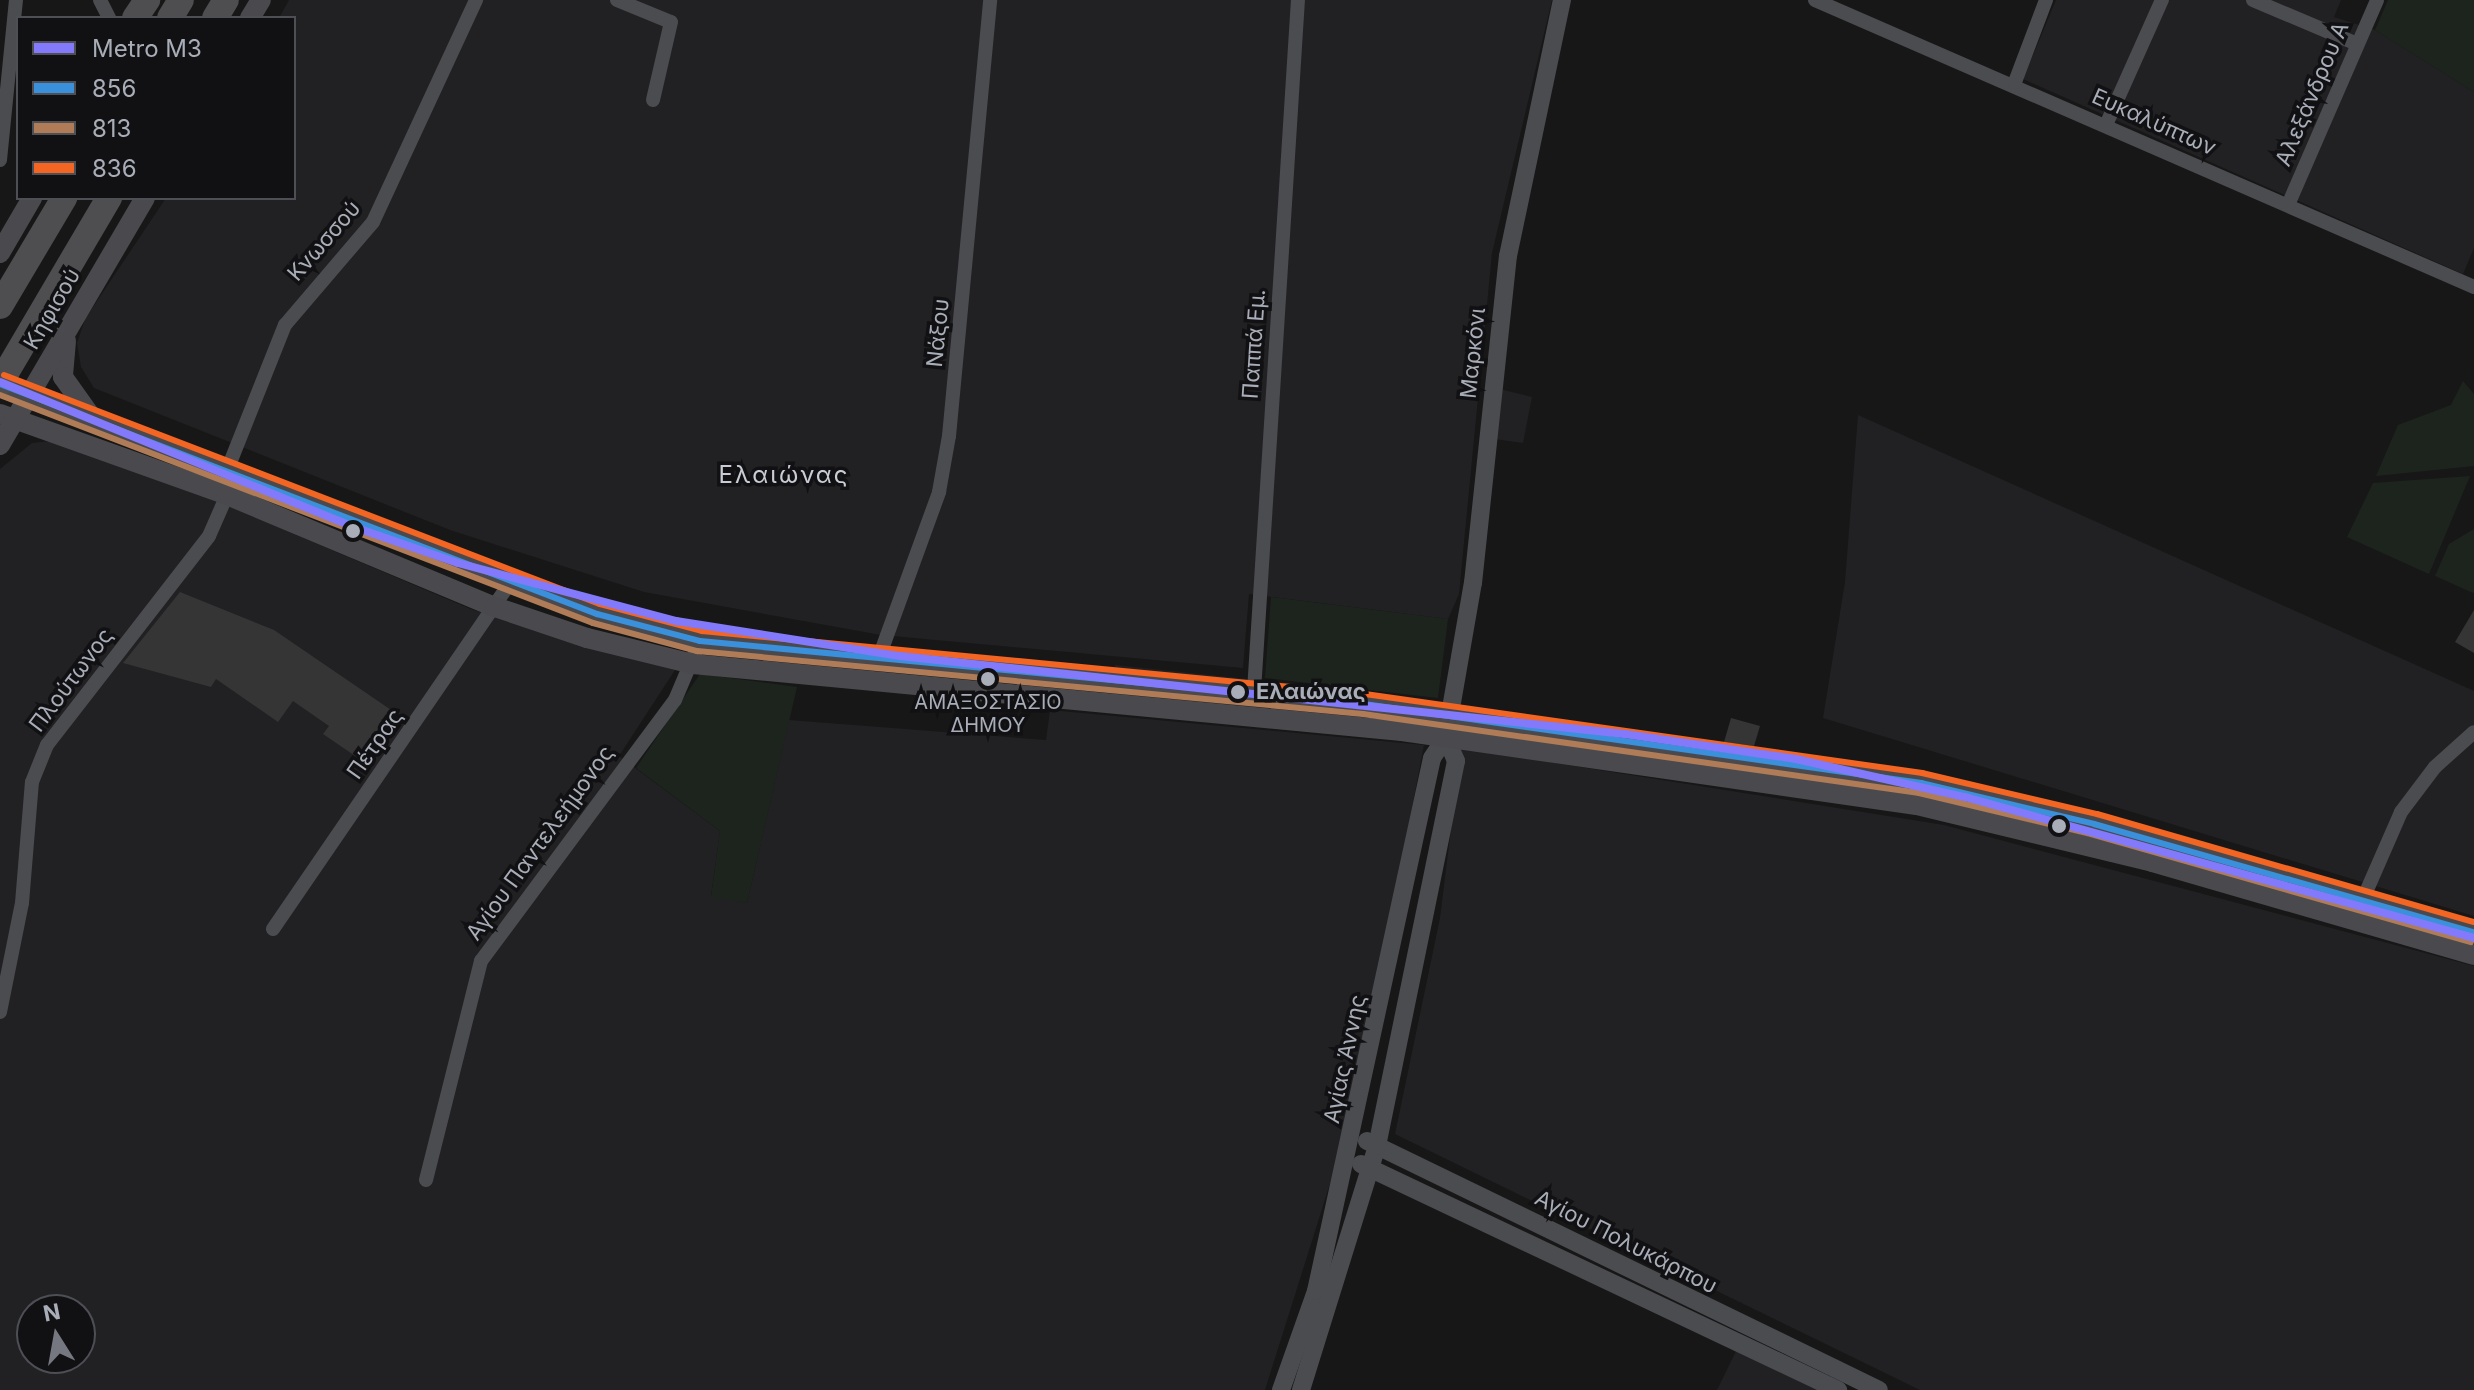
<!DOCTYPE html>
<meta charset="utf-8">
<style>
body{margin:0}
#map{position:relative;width:2474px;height:1390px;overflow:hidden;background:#171717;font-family:Inter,sans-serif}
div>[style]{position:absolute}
.built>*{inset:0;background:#212123}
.green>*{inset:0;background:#1d241e}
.building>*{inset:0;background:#353536}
.minor>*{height:14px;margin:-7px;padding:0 7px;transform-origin:7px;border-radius:7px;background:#4b4c50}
.tertiary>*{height:18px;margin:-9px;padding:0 9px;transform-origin:9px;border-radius:9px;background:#4b4c50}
.secondary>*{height:20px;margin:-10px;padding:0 10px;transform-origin:10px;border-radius:10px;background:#4a4a4e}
.motorway>*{height:26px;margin:-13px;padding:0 13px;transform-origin:13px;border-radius:13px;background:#4e4e51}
.motorway-bridge>*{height:26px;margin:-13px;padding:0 13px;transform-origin:13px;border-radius:13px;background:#4e4e51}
.bus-1>*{height:6px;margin:-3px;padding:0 3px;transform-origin:3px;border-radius:3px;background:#3a90db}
.bus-2>*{height:6px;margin:-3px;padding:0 3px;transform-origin:3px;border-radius:3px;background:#b07c57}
.bus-3>*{height:6px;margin:-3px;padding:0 3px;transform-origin:3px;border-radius:3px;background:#f26522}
.metro-1>*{height:8px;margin:-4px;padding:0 4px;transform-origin:4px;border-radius:4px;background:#827afa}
.dots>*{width:22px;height:22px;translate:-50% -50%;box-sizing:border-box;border:4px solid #111113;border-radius:50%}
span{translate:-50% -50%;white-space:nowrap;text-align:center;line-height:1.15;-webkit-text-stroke:7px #111113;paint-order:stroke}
.bus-label{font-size:20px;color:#a8adb8}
.street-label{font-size:22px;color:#a8adb8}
.stop-label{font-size:22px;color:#a8adb8;font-weight:700}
.left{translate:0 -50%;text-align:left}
.neighbourhood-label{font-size:24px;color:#c9ccd4;letter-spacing:2px}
.legend{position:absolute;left:16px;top:16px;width:280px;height:184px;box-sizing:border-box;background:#111113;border:2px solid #4d4f55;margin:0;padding:10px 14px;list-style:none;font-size:24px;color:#a8adb8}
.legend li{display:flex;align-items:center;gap:16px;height:40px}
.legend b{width:40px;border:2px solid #4d4f55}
.north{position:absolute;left:16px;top:1294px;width:80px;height:80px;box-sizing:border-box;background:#111113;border:2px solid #4d4f55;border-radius:50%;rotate:349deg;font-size:22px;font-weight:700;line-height:32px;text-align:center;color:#a8adb8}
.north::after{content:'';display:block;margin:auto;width:28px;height:36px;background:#757880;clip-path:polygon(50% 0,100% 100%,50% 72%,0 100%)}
</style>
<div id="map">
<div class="built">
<i style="clip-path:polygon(289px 0,1552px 0,1492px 253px,1459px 594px,1448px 619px,1249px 594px,1243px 668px,881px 635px,644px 592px,450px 530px,94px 388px,81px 367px,77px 343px,85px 319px,166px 198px,294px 198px,294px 18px,279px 18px)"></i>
<i style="clip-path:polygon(2056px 0,2341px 0,2334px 17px,2375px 30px,2474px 92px,2474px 248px,2463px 274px,2023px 79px)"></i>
<i style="clip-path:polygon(1500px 389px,1532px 397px,1523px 443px,1494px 439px)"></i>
<i style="clip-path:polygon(1858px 415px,2474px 691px,2474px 916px,1823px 718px,1845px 582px)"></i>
<i style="clip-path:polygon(evenodd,70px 439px,473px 610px,675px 670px,619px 756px,720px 831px,711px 896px,747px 903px,789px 720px,1046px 740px,1050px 710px,1424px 745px,1356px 1101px,1265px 1390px,0 1390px,0 469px,32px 443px,70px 439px,32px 1310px,80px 1310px,80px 1358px,32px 1358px,32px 1310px)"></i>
<i style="clip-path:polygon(1115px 665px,1363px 691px,1360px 728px,1111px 701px)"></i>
<i style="clip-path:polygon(1461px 748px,1944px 825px,2474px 966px,2474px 1390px,1920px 1390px,1395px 1134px,1440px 918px)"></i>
<i style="clip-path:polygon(1737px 1349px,1819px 1390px,1717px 1390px)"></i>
</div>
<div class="green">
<i style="clip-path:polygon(2388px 0,2474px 0,2474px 92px,2375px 30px)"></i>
<i style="clip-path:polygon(2463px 381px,2474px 394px,2474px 466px,2376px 476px,2398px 425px,2451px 405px)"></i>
<i style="clip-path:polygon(2470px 476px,2429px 574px,2347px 537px,2373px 483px)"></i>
<i style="clip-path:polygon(2474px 529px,2474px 592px,2473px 593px,2435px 576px,2449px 544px)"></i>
<i style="clip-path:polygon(1271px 597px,1448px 619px,1438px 698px,1265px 678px)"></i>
<i style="clip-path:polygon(700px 674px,797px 687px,747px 903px,711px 897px,720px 831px,636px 768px)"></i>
</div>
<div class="building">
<i style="clip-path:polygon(180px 592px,274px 630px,397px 714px,364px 762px,323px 734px,329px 726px,293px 701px,278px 722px,216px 679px,211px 687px,123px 663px)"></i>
<i style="clip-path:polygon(2474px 610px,2474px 653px,2455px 642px)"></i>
<i style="clip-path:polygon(1731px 718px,1760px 726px,1754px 746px,1724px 742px)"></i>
</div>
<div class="minor">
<i style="left:100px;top:0;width:20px;rotate:63deg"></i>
<i style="left:617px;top:0;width:58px;rotate:22.2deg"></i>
<i style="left:671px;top:22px;width:80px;rotate:103deg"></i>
<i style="left:1815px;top:0;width:719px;rotate:23.53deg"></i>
<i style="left:2253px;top:0;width:113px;rotate:22.9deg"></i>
<i style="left:2015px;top:82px;width:88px;rotate:-69.3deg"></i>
<i style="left:2106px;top:125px;width:137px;rotate:-65.9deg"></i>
<i style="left:0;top:160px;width:161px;rotate:-84.3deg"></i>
<i style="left:2288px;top:205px;width:223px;rotate:-66.5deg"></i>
<i style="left:228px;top:468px;width:154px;rotate:-68.3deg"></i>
<i style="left:285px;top:325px;width:135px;rotate:-49.5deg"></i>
<i style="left:373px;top:222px;width:245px;rotate:-65.1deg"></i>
<i style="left:878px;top:660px;width:179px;rotate:-70deg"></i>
<i style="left:939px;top:492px;width:57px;rotate:-79.9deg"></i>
<i style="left:949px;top:436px;width:438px;rotate:-84.6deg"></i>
<i style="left:1254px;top:691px;width:692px;rotate:-86.36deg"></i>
<i style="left:2363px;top:899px;width:95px;rotate:-66.4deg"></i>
<i style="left:2401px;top:812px;width:56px;rotate:-52.9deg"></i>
<i style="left:2435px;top:767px;width:52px;rotate:-41.9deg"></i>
<i style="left:273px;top:929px;width:422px;rotate:-55.6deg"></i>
<i style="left:0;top:1012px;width:111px;rotate:-78.6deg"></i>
<i style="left:22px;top:903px;width:121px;rotate:-85.3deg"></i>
<i style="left:32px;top:782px;width:40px;rotate:-68deg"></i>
<i style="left:47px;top:745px;width:264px;rotate:-52.2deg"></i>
<i style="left:209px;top:536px;width:45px;rotate:-66.3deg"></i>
<i style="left:426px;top:1180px;width:226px;rotate:-75.9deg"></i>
<i style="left:481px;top:961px;width:325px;rotate:-53.4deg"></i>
<i style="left:675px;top:700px;width:64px;rotate:-67deg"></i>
</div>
<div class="tertiary">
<i style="left:1367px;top:1141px;width:569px;rotate:25.93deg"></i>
<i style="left:1361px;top:1164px;width:528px;rotate:25.35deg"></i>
<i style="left:1281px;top:1390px;width:105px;rotate:-70.5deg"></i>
<i style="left:1316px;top:1291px;width:545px;rotate:-77.72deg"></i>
<i style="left:1432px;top:758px;width:25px;rotate:-56deg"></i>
<i style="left:1446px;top:737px;width:156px;rotate:-80.1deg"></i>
<i style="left:1473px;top:583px;width:329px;rotate:-83.9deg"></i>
<i style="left:1508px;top:256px;width:262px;rotate:-78.1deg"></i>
<i style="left:1301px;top:1390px;width:256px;rotate:-72.7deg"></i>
<i style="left:1377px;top:1146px;width:393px;rotate:-78.4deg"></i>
<i style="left:1456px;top:761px;width:26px;rotate:-113deg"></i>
</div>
<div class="secondary">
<i style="left:250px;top:18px;width:21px;rotate:-59deg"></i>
<i style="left:0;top:253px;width:64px;rotate:-59.8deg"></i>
<i style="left:66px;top:341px;width:36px;rotate:95deg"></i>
<i style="left:63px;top:377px;width:47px;rotate:54.6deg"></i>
<i style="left:0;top:384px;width:640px;rotate:21.07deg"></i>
<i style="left:597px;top:614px;width:106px;rotate:14.7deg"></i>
<i style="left:700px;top:641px;width:667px;rotate:5.42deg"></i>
<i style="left:1364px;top:704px;width:563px;rotate:8.07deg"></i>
<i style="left:1921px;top:783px;width:178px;rotate:13.3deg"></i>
<i style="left:2094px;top:824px;width:395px;rotate:15.9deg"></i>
<i style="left:0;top:414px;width:241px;rotate:19.6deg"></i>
<i style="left:227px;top:495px;width:290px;rotate:22.7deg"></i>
<i style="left:495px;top:607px;width:97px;rotate:18.6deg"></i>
<i style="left:587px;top:638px;width:109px;rotate:13.8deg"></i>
<i style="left:693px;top:664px;width:712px;rotate:5.4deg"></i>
<i style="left:1402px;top:731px;width:520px;rotate:8.18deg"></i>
<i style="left:1917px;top:805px;width:242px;rotate:13.6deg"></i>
<i style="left:2152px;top:862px;width:335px;rotate:16.1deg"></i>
<i style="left:0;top:445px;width:286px;rotate:-59.6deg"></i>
</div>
<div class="motorway">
<i style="left:135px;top:18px;width:22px;rotate:-56deg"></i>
<i style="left:170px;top:18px;width:21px;rotate:-59deg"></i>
<i style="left:215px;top:18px;width:21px;rotate:-59deg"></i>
<i style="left:0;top:306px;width:126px;rotate:-59.3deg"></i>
</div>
<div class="motorway-bridge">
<i style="left:0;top:383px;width:215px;rotate:-59.5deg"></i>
</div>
<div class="bus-1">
<i style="left:0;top:384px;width:640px;rotate:21.07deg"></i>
<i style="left:597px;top:614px;width:106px;rotate:14.7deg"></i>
<i style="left:700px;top:641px;width:667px;rotate:5.42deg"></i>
<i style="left:1364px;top:704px;width:563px;rotate:8.07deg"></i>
<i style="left:1921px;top:783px;width:178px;rotate:13.3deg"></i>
<i style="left:2094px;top:824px;width:395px;rotate:15.9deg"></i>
</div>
<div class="bus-2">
<i style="left:0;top:395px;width:635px;rotate:21.03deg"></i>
<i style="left:593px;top:623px;width:108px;rotate:15.1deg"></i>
<i style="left:697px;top:651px;width:669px;rotate:5.4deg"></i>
<i style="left:1363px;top:714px;width:562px;rotate:8.09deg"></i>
<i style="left:1919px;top:793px;width:177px;rotate:13.4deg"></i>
<i style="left:2091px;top:834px;width:395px;rotate:15.9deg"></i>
</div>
<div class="bus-3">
<i style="left:4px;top:375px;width:638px;rotate:21.02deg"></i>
<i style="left:600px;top:604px;width:106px;rotate:14.8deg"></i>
<i style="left:702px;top:631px;width:666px;rotate:5.43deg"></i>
<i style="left:1365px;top:694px;width:563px;rotate:8.07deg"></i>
<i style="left:1922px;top:773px;width:180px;rotate:13.2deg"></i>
<i style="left:2097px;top:814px;width:392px;rotate:16deg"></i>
</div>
<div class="metro-1">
<i style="left:0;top:382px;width:379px;rotate:22.3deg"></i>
<i style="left:351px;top:526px;width:113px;rotate:19.1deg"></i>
<i style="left:458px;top:563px;width:226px;rotate:14.9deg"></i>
<i style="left:676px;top:621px;width:227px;rotate:8.9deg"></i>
<i style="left:900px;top:656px;width:729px;rotate:6.14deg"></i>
<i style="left:1625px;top:734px;width:173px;rotate:8.3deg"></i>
<i style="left:1796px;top:759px;width:173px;rotate:12.7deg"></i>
<i style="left:1965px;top:797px;width:528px;rotate:15.48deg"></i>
</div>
<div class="dots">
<i style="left:353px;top:531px;background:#a8adb8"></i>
<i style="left:988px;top:679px;background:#a8adb8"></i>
<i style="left:1238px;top:692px;background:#a8adb8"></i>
<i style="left:2059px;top:826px;background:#a8adb8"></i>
</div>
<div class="bus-label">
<span style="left:988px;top:714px">ΑΜΑΞΟΣΤΑΣΙΟ<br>ΔΗΜΟΥ</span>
</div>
<div class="street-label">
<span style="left:2312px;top:94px;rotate:-67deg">Αλεξάνδρου Α</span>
<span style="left:2154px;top:122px;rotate:24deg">Ευκαλύπτων</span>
<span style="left:324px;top:241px;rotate:-49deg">Κνωσσού</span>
<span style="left:52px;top:309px;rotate:-60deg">Κηφισού</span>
<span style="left:938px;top:333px;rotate:-84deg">Νάξου</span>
<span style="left:1254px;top:344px;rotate:-86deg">Παππά Εμ.</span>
<span style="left:1473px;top:353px;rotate:-84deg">Μαρκόνι</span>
<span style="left:71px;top:680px;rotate:-53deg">Πλούτωνος</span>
<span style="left:375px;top:744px;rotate:-55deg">Πέτρας</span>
<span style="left:540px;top:843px;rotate:-54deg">Αγίου Παντελεήμονος</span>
<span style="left:1345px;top:1059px;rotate:-78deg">Αγίας Άννης</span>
<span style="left:1626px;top:1242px;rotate:27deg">Αγίου Πολυκάρπου</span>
</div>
<div class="stop-label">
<span class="left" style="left:1256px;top:692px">Ελαιώνας</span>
</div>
<div class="neighbourhood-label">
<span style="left:784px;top:475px">Ελαιώνας</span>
</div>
<ul class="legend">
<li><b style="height:10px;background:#827afa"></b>Metro Μ3</li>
<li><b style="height:10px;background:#3a90db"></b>856</li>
<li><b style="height:10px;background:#b07c57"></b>813</li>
<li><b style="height:10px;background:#f26522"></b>836</li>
</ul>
<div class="north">N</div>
</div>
